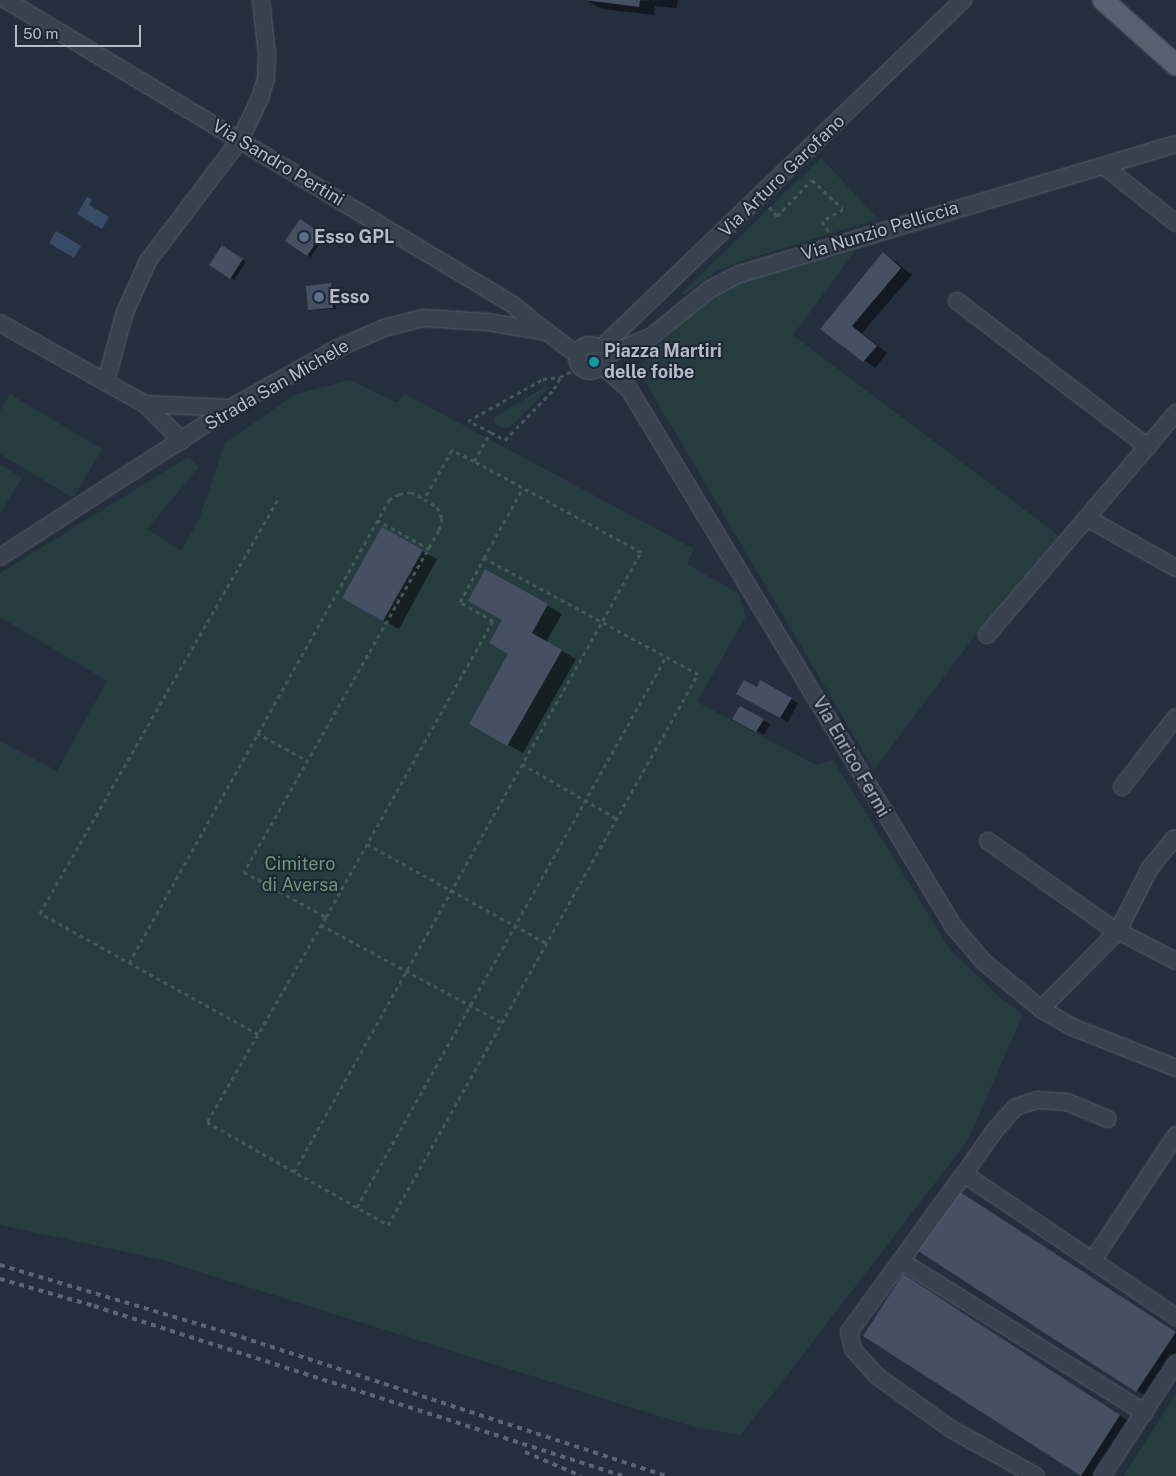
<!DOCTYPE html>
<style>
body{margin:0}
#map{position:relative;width:1176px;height:1476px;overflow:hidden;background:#242f3e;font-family:"Public Sans",sans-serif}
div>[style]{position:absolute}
.green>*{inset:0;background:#263c3f}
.water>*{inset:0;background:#394c67}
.shadow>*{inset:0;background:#0007}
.building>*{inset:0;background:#455162}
.path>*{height:3px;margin-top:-1.5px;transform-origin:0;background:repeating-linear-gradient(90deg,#44595c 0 4px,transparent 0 8px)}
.roads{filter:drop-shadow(0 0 1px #565f6c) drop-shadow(0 0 1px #565f6c)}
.minor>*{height:16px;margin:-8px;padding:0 8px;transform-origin:8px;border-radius:8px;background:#38414e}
.minor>.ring{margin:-8px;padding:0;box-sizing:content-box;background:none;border:16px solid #38414e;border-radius:50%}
.major>*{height:20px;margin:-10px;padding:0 10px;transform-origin:10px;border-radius:10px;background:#56606e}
.rail>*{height:4px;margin-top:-2px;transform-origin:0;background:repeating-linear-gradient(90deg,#5a6575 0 5px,transparent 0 10px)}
.dots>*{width:14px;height:14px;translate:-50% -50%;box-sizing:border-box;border:2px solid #1d2633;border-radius:50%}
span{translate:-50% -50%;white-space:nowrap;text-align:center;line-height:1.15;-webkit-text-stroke:4px #1d2633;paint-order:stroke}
.street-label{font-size:18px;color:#b4bcc9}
.poi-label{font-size:18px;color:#b4bcc9;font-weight:700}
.left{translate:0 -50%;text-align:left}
.park-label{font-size:18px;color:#6b9a76}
.scale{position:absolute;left:15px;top:25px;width:126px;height:22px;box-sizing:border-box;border:2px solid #b4bcc9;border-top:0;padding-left:6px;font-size:15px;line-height:18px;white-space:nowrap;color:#b4bcc9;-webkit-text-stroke:4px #1d2633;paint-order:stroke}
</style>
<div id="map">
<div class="green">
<i style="clip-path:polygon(821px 158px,878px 219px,742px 261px,716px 271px,684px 295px,682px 293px)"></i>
<i style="clip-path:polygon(856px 250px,793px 335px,1059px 536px,974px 637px,874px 770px,639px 371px,648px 355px,689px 316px,731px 285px)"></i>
<i style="clip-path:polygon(350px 380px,397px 403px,405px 394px,694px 549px,687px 564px,738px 593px,746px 616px,697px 702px,816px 765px,833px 760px,951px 951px,1002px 999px,1023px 1014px,968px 1140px,741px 1435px,694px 1427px,159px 1259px,0 1225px,0 741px,57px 771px,107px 681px,0 617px,0 573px,188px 457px,199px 467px,147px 529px,181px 551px,199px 519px,225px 443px,296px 394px)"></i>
<i style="clip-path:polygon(544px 387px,550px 387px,510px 427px,502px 428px,495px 424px,494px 418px)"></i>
<i style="clip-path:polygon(10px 394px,102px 449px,73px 498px,0 454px,0 411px)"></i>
<i style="clip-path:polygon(0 464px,22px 478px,0 514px)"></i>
<i style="clip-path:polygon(1176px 1394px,1176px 1476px,1123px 1476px)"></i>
</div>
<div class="water">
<i style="clip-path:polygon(87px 197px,92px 199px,89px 205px,109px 217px,102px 229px,77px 214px)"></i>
<i style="clip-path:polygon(56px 231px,81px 246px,74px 258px,49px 243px)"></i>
</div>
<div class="shadow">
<i style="clip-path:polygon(678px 0,677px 8px,655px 6px,654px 15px,602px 9px,587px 1px)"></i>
<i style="clip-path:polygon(301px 221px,324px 236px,311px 257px,307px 255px)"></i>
<i style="clip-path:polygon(223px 246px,246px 262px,234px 280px,211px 265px)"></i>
<i style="clip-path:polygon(884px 253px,912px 275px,862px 333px,887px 353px,875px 368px,821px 329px)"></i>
<i style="clip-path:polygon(331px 285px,334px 287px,336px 309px,309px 310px)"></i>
<i style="clip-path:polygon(382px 529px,437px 559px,399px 629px,344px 598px)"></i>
<i style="clip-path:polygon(486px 570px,562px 614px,546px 642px,576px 659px,523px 753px,470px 723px,509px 654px,503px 620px)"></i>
<i style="clip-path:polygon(761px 682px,798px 703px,788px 722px,738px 693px,757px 689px)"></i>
<i style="clip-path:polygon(740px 708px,770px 724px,764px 735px,734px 719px)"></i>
<i style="clip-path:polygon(973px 1201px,1176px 1332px,1176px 1363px,1152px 1400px,920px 1250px)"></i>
<i style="clip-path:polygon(919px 1285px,1135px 1425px,1102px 1476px,1082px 1476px,865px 1335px)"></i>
</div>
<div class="building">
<i style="clip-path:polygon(585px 0,640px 0,639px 7px)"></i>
<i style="clip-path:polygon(300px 219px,322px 234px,307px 256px,285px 241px)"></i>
<i style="clip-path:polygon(222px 245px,243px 259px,230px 279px,209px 265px)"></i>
<i style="clip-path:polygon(883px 252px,901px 268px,852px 326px,877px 346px,863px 362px,820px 329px)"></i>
<i style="clip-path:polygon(331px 283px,333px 308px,308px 310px,306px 286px)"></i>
<i style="clip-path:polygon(382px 527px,423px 550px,383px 621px,342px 598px)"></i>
<i style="clip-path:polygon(485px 569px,548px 604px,532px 633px,562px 650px,507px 746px,469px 724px,508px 654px,489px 643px,502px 620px,468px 601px)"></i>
<i style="clip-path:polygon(744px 680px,757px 687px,760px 680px,792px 698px,780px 718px,736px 694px)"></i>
<i style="clip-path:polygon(740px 706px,764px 719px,756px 732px,732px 719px)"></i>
<i style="clip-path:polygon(957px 1190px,1176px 1332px,1136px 1392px,918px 1251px)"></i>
<i style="clip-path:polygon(903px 1274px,1120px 1415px,1081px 1476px,863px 1336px)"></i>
</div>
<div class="path">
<i style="left:769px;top:207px;width:12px;rotate:48deg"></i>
<i style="left:777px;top:216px;width:50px;rotate:-45.8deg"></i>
<i style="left:812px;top:180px;width:42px;rotate:43.1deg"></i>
<i style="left:843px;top:209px;width:24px;rotate:150deg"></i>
<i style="left:822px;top:221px;width:13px;rotate:58deg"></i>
<i style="left:491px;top:432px;width:16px;rotate:30deg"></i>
<i style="left:505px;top:440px;width:71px;rotate:-46.1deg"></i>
<i style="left:554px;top:389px;width:13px;rotate:-61deg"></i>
<i style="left:474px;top:461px;width:25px;rotate:-153deg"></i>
<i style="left:452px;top:450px;width:56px;rotate:119.7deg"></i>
<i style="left:424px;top:499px;width:15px;rotate:32deg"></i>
<i style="left:437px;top:507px;width:12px;rotate:66deg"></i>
<i style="left:442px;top:518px;width:12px;rotate:104deg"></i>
<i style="left:439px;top:530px;width:394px;rotate:119.7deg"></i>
<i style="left:244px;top:872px;width:94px;rotate:28.8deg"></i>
<i style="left:326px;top:917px;width:237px;rotate:120.1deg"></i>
<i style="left:207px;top:1122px;width:208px;rotate:29.6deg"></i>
<i style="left:388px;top:1225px;width:632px;rotate:-60.64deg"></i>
<i style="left:698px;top:674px;width:243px;rotate:-151.5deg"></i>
<i style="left:484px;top:558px;width:80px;rotate:-60.9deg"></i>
<i style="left:377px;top:520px;width:60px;rotate:29.1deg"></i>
<i style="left:257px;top:733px;width:58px;rotate:28.8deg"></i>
<i style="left:522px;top:764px;width:108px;rotate:29.9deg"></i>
<i style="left:367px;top:844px;width:205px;rotate:28.9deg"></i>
<i style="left:326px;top:917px;width:340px;rotate:-60.6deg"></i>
<i style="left:493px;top:621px;width:38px;rotate:-150deg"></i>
<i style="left:460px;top:602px;width:50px;rotate:-61.4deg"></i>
<i style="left:321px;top:925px;width:204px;rotate:28.3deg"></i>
<i style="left:129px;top:963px;width:531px;rotate:-60.68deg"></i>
<i style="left:389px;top:500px;width:12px;rotate:-31deg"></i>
<i style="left:399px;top:494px;width:12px;rotate:-9deg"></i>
<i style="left:411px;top:492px;width:15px;rotate:28deg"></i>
<i style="left:258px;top:1034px;width:249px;rotate:-151deg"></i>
<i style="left:40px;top:913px;width:479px;rotate:-60.1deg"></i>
<i style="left:294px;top:1172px;width:710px;rotate:-60.77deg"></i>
<i style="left:641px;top:552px;width:190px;rotate:-151.4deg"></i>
<i style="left:474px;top:461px;width:34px;rotate:-60deg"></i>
<i style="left:491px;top:432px;width:25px;rotate:-154deg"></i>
<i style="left:468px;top:421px;width:86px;rotate:-29.2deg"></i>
<i style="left:543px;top:379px;width:17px;rotate:-7deg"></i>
<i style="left:560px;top:377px;width:16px;rotate:-27deg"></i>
<i style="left:357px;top:1207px;width:631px;rotate:-60.67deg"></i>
</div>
<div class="roads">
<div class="minor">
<i style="left:6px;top:0;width:590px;rotate:31deg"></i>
<i style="left:512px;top:304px;width:43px;rotate:39.3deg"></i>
<i style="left:1105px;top:167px;width:90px;rotate:38.3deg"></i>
<i style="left:957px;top:301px;width:240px;rotate:37.4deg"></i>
<i style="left:0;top:323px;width:166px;rotate:29.2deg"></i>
<i style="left:145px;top:404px;width:52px;rotate:45deg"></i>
<i class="ring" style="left:577px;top:345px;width:10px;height:10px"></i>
<i style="left:600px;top:349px;width:504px;rotate:-43.87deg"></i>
<i style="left:603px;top:357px;width:53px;rotate:-23.2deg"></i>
<i style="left:652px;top:336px;width:75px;rotate:-39deg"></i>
<i style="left:710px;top:289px;width:34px;rotate:-27deg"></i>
<i style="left:740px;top:274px;width:455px;rotate:-16.6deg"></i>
<i style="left:601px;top:365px;width:37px;rotate:41deg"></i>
<i style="left:629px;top:389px;width:629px;rotate:58.86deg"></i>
<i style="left:954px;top:927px;width:46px;rotate:49.4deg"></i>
<i style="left:984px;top:962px;width:74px;rotate:39.5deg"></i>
<i style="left:1041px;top:1009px;width:36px;rotate:30deg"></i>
<i style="left:1072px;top:1027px;width:112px;rotate:21.5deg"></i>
<i style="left:106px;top:381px;width:72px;rotate:-74.6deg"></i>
<i style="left:125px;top:312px;width:56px;rotate:-65.7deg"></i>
<i style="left:148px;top:261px;width:152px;rotate:-52.8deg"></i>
<i style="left:240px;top:140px;width:47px;rotate:-64.5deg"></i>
<i style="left:260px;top:98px;width:21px;rotate:-73deg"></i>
<i style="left:266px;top:78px;width:23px;rotate:-88deg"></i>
<i style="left:267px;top:55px;width:55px;rotate:-96.2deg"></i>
<i style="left:145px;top:404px;width:85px;rotate:2.7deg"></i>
<i style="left:1087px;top:518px;width:102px;rotate:29.3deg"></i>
<i style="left:0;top:557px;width:274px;rotate:-32.9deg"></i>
<i style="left:230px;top:408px;width:124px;rotate:-29.1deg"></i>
<i style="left:338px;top:348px;width:50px;rotate:-23.5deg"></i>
<i style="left:384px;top:328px;width:40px;rotate:-14.4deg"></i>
<i style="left:423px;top:318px;width:65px;rotate:3.5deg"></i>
<i style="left:488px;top:322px;width:60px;rotate:9.6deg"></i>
<i style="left:547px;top:332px;width:39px;rotate:37deg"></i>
<i style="left:987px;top:635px;width:292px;rotate:-49.6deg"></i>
<i style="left:1122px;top:787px;width:88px;rotate:-52.4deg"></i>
<i style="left:988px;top:841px;width:149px;rotate:35.2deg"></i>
<i style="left:1110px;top:927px;width:74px;rotate:27.3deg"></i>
<i style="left:1041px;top:1009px;width:110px;rotate:-45.4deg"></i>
<i style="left:1118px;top:931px;width:71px;rotate:-63.1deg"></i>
<i style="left:1150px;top:868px;width:38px;rotate:-51deg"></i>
<i style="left:964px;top:1174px;width:54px;rotate:-54.8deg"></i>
<i style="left:995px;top:1130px;width:31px;rotate:-48deg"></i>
<i style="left:1016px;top:1107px;width:22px;rotate:-18deg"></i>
<i style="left:1037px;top:1100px;width:30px;rotate:4deg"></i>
<i style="left:1067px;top:1102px;width:44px;rotate:22.5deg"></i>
<i style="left:1093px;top:1260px;width:150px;rotate:-56.4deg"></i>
<i style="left:901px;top:1261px;width:287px;rotate:31.9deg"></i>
<i style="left:1036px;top:1476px;width:97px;rotate:-151.1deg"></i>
<i style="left:951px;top:1429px;width:91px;rotate:-144.4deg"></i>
<i style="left:877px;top:1376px;width:36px;rotate:-132deg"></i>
<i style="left:853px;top:1349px;width:17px;rotate:-103deg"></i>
<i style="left:849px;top:1332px;width:195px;rotate:-54deg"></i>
<i style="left:964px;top:1174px;width:256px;rotate:34deg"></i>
<i style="left:1102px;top:1476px;width:135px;rotate:-56.8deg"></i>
</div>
<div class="major">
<i style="left:1103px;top:0;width:98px;rotate:41.7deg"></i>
</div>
</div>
<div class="rail">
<i style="left:0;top:1265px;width:242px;rotate:16.6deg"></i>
<i style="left:232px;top:1334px;width:458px;rotate:18.1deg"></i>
<i style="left:0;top:1279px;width:98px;rotate:16deg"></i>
<i style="left:94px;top:1306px;width:556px;rotate:17.82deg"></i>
<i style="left:525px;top:1452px;width:61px;rotate:23.2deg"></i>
</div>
<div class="dots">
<i style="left:304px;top:237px;background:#5c6f8a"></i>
<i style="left:319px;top:297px;background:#5c6f8a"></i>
<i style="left:594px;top:362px;background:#0f9aa8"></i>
</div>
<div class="street-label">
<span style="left:278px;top:163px;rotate:31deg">Via Sandro Pertini</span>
<span style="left:782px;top:176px;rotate:-44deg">Via Arturo Garofano</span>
<span style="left:880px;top:231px;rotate:-17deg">Via Nunzio Pelliccia</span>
<span style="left:277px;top:385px;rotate:-30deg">Strada San Michele</span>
<span style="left:851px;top:757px;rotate:60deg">Via Enrico Fermi</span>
</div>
<div class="poi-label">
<span class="left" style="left:314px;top:237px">Esso GPL</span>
<span class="left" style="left:329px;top:297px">Esso</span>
<span class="left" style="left:604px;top:362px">Piazza Martiri<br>delle foibe</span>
</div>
<div class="park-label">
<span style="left:300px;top:875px">Cimitero<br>di Aversa</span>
</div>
<div class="scale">50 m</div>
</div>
